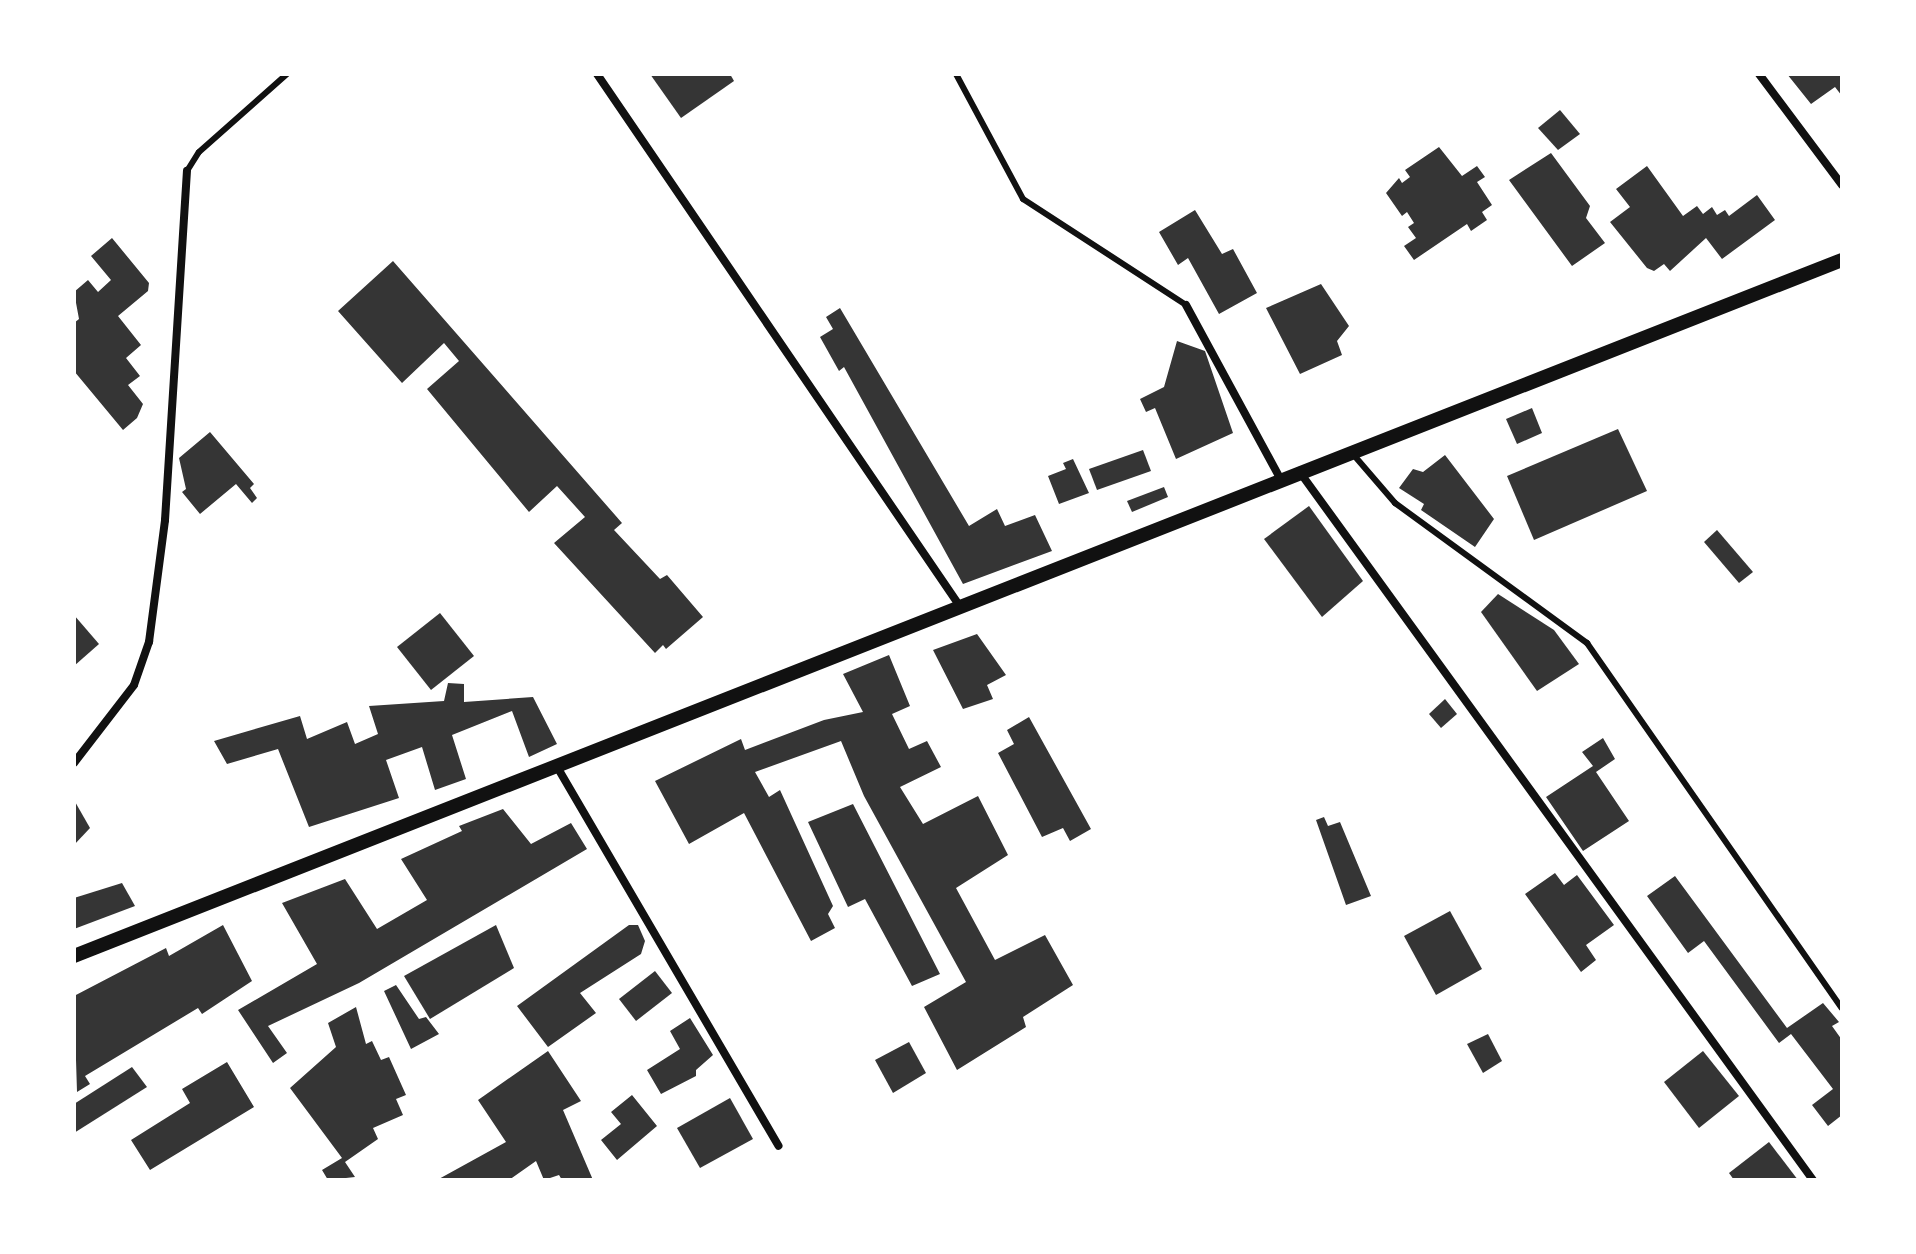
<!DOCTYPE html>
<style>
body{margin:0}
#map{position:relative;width:1916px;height:1254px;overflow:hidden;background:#fff;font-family:"Archivo Narrow",sans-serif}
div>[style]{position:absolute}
.building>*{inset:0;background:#353535}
.service>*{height:6px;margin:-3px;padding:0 3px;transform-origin:3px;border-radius:3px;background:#111}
.minor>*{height:8px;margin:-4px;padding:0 4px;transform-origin:4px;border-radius:4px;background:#111}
.tertiary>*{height:14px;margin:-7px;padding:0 7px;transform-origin:7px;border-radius:7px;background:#111}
span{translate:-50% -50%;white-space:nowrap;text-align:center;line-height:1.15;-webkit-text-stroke:8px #fff;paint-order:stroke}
.frame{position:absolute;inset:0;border:76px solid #fff;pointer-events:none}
</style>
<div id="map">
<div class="building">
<i style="clip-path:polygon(650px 74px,730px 74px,734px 81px,681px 118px)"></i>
<i style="clip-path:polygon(1787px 74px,1842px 74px,1842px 96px,1835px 87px,1811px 104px)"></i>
<i style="clip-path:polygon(1560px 110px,1580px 134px,1558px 150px,1538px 128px)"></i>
<i style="clip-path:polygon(1439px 147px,1462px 176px,1477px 166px,1485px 177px,1477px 182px,1492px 205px,1482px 212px,1487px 220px,1471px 231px,1467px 224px,1414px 260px,1404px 246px,1416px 238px,1408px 227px,1414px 223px,1407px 212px,1402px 216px,1386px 193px,1399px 178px,1402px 183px,1410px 177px,1405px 170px)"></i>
<i style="clip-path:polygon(1551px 153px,1590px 206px,1586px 218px,1605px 243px,1572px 266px,1509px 180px)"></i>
<i style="clip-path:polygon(1647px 166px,1683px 216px,1697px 206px,1703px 214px,1712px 207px,1717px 215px,1725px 210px,1729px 216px,1757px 195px,1775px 220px,1722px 259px,1706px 238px,1670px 271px,1664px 264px,1654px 271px,1647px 268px,1610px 222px,1630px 207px,1616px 189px)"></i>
<i style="clip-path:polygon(1195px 210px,1222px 254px,1233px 249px,1257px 293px,1219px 314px,1188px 258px,1178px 265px,1159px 232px)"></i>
<i style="clip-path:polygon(112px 238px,149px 283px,148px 291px,118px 316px,141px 345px,126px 358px,140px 376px,128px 385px,143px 404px,137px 418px,123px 430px,74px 371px,74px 323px,79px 319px,74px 292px,88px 280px,98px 292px,111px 280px,91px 256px)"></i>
<i style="clip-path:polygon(393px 261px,622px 523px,614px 530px,660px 579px,667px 575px,703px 617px,666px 649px,663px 645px,655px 653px,554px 543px,585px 517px,557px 486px,529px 512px,427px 389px,459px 361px,444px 343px,402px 383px,338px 311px)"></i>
<i style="clip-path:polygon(1321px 284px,1349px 326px,1337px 341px,1342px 355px,1300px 374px,1266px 308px)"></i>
<i style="clip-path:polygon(840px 308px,969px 526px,997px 509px,1005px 526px,1035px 515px,1052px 551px,963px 584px,844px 367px,839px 371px,820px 337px,833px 329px,826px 317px)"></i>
<i style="clip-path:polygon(1177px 341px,1205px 351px,1233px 433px,1176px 459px,1155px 408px,1146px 412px,1140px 399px,1164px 387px)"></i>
<i style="clip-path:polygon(1532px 408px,1542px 433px,1517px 444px,1506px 419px)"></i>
<i style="clip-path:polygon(1618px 429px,1647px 491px,1534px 540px,1507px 476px)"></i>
<i style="clip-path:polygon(210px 432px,254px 484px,250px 488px,257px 498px,252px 503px,236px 484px,200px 514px,182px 492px,186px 489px,179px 458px)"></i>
<i style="clip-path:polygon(1143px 450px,1151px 471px,1097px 490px,1089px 469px)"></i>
<i style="clip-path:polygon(1445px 455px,1494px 519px,1475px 547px,1421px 510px,1424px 504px,1399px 488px,1413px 469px,1423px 472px)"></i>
<i style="clip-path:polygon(1073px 459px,1089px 493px,1059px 504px,1048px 476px,1066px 469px,1063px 463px)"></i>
<i style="clip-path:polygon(1164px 487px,1168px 497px,1132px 512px,1127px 501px)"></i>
<i style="clip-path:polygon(1309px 506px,1363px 581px,1322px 617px,1264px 539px)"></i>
<i style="clip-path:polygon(1717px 530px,1753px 572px,1739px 583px,1704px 542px)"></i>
<i style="clip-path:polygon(1498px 594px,1554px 630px,1579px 664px,1537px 691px,1481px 612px)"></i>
<i style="clip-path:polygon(440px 613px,474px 656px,431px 690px,397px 647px)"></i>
<i style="clip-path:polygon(74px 615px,99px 644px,74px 666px)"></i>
<i style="clip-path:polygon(977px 634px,1006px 675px,987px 685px,993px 699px,963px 709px,933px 650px)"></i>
<i style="clip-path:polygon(889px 655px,910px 706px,892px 714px,909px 749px,927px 741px,941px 767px,900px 787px,923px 824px,978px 796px,1008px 855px,956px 888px,995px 960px,1045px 935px,1073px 985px,1023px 1017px,1026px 1027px,957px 1070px,924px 1007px,966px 982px,864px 796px,841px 741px,755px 772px,769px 797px,780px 790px,833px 906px,828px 914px,835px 928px,811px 941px,744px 813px,689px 844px,655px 781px,741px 739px,745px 750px,824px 720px,863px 712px,843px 674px)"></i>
<i style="clip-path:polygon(448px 683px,464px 684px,464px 702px,533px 697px,557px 744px,529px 757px,512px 711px,452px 735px,466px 779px,435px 790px,422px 747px,386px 760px,399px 798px,309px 827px,278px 749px,227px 764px,214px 741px,300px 716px,307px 739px,347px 722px,355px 744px,378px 734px,369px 706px,444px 701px)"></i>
<i style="clip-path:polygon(1445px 699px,1457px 714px,1441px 728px,1429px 714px)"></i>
<i style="clip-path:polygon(1029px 717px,1091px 829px,1070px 841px,1063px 828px,1042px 837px,998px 753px,1014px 744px,1007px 730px)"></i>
<i style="clip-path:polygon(1603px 738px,1615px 759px,1596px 772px,1629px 821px,1583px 851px,1546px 797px,1593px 766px,1582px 752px)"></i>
<i style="clip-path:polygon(74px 800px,90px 828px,74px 845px)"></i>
<i style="clip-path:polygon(853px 804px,940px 974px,912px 986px,865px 899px,848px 907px,808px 822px)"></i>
<i style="clip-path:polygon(503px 809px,531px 844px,571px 823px,587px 849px,359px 983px,268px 1026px,287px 1053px,273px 1063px,238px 1010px,317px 964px,282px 903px,345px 879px,377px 929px,427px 900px,401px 859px,462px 831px,459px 826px)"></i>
<i style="clip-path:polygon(1324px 817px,1328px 826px,1340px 822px,1371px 896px,1346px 905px,1316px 820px)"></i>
<i style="clip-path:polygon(1555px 873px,1564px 885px,1577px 875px,1614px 925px,1586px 945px,1596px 960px,1581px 972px,1525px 894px)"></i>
<i style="clip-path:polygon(1675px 876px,1787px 1028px,1823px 1003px,1839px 1022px,1832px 1026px,1842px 1040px,1842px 1115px,1828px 1126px,1812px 1105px,1833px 1089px,1791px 1034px,1779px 1043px,1704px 941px,1688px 953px,1647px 896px)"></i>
<i style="clip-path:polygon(122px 883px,135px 906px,74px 929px,74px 898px)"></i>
<i style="clip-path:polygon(1450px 911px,1482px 969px,1436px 995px,1404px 936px)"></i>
<i style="clip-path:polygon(223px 925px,252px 981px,202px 1014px,198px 1008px,85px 1076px,90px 1084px,77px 1092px,74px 996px,166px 948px,169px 956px)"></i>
<i style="clip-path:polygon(496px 925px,514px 968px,430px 1019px,404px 976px)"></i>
<i style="clip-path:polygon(629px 925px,638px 925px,645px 941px,641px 954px,580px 993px,596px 1013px,548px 1047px,517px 1006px)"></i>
<i style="clip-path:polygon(655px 971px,672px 993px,636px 1021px,619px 999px)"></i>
<i style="clip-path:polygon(396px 985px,419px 1019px,426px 1017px,439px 1034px,411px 1049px,384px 991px)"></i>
<i style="clip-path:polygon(356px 1007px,366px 1044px,372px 1041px,381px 1060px,389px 1057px,406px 1095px,396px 1099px,403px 1115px,373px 1128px,378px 1139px,345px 1162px,355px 1177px,328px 1180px,322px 1170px,342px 1158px,290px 1088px,336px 1047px,328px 1023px)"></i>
<i style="clip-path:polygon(690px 1018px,713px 1055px,696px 1070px,696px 1076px,661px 1094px,647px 1070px,680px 1049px,670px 1031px)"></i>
<i style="clip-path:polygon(1488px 1034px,1502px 1061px,1483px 1073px,1467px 1044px)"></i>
<i style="clip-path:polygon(909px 1042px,926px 1073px,893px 1093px,875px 1060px)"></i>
<i style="clip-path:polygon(548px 1051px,581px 1101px,563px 1110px,593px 1180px,562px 1180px,559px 1175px,544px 1180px,536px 1161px,509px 1180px,437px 1180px,506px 1142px,478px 1100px)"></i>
<i style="clip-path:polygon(1703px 1051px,1739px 1096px,1699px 1128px,1664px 1082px)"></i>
<i style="clip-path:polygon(227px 1062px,254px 1107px,150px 1170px,131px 1140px,190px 1103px,182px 1089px)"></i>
<i style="clip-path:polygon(132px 1067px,147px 1087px,74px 1133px,74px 1104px)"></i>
<i style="clip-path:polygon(632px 1095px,657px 1126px,617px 1160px,601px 1140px,621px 1124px,611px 1112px)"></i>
<i style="clip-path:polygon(730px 1098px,753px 1139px,700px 1168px,677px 1128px)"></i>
<i style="clip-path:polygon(1769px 1142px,1798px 1180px,1734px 1180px,1729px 1173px)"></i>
</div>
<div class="service">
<i style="left:956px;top:74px;width:142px;rotate:61.8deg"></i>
<i style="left:1023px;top:199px;width:194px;rotate:33deg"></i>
<i style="left:187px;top:171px;width:22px;rotate:-58deg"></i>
<i style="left:199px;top:152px;width:118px;rotate:-41.6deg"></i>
<i style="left:1352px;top:453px;width:66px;rotate:49.3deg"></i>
<i style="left:1395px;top:503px;width:238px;rotate:36.1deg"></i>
<i style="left:1587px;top:643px;width:445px;rotate:55.1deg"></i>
</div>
<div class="minor">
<i style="left:597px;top:74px;width:643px;rotate:55.72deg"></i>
<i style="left:1759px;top:74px;width:139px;rotate:53.2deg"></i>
<i style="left:1186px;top:305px;width:197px;rotate:61.5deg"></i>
<i style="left:1299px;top:471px;width:876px;rotate:54.06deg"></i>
<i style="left:74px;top:763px;width:98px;rotate:-52.4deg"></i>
<i style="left:134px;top:685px;width:46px;rotate:-70.8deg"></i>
<i style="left:149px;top:642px;width:123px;rotate:-82.5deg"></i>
<i style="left:165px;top:520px;width:350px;rotate:-86.4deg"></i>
<i style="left:556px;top:765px;width:441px;rotate:59.7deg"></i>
</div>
<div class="tertiary">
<i style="left:74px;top:956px;width:1900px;rotate:-21.49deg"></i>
</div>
<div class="frame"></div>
</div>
